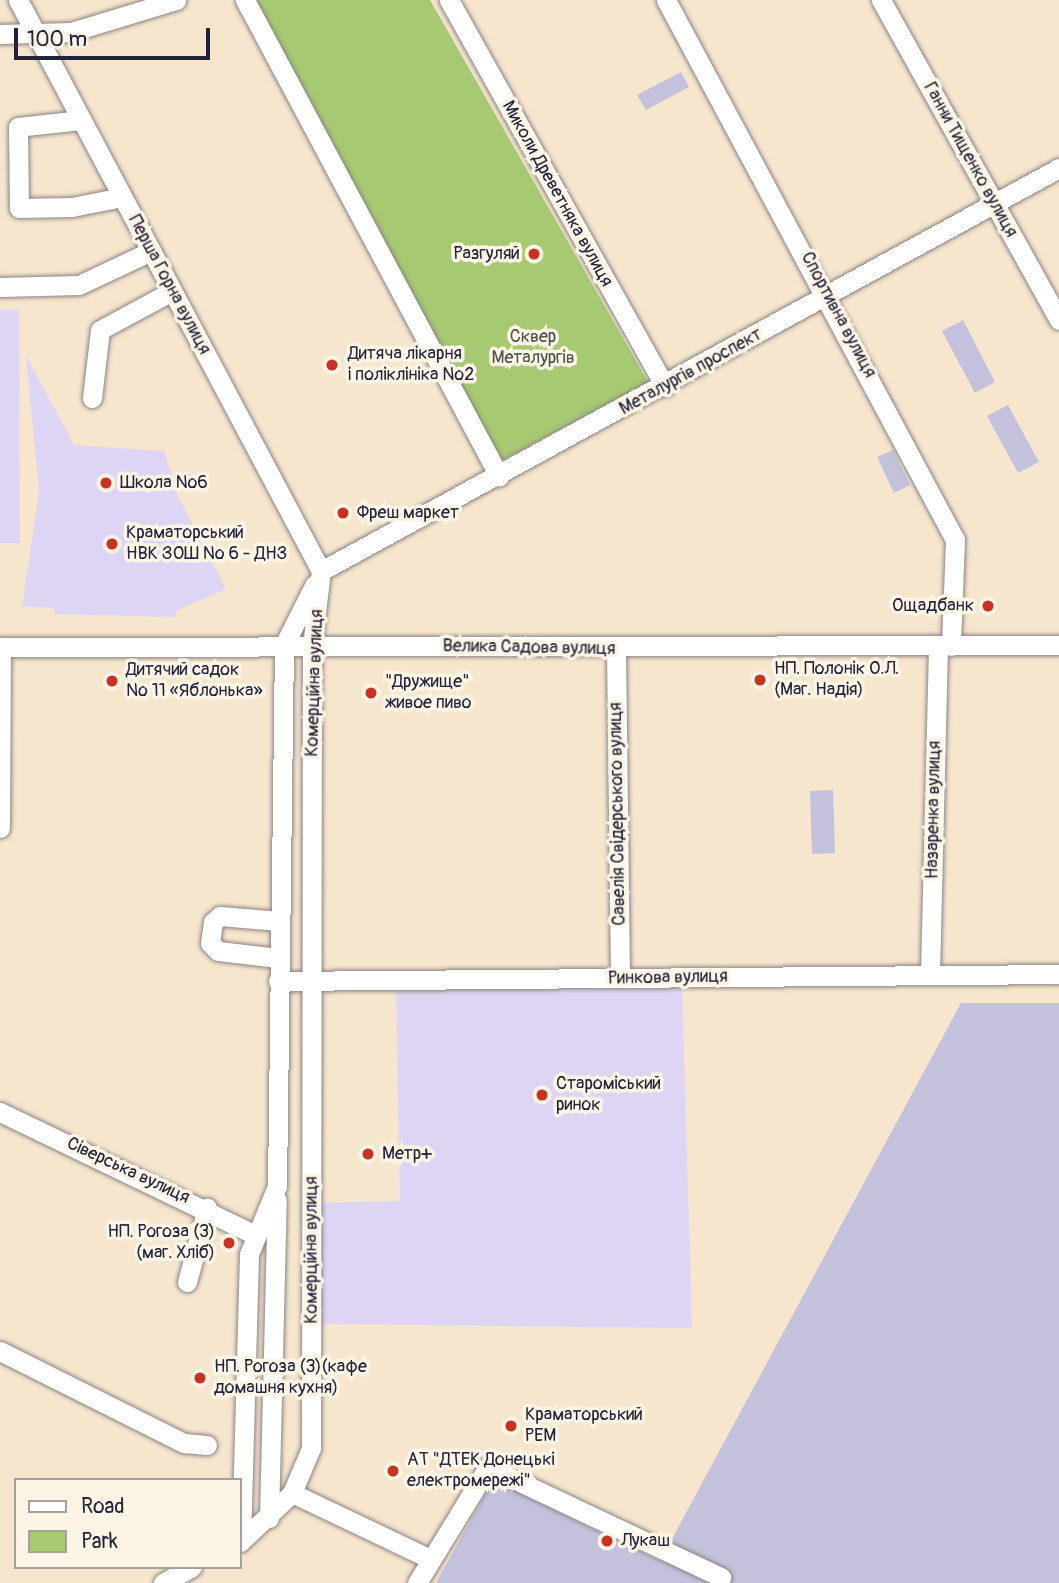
<!DOCTYPE html>
<meta charset="utf-8">
<style>
body{margin:0}
#map{position:relative;width:1059px;height:1583px;overflow:hidden;background:#f7e6ce;font-family:Pangolin,sans-serif}
div>[style]{position:absolute}
.built>*{inset:0;background:#ded5f5}
.industrial>*{inset:0;background:#c3c1db}
.green>*{inset:0;background:#a6c972}
.roads{filter:drop-shadow(0 0 2px #8c8484) drop-shadow(0 0 2px #8c8484)}
.minor>*{height:19px;margin:-9.5px;padding:0 9.5px;transform-origin:9.5px;border-radius:9.5px;background:#fff}
.dots>*{width:19px;height:19px;translate:-50% -50%;box-sizing:border-box;border:4px solid #fcf5e5;border-radius:50%}
span{translate:-50% -50%;white-space:nowrap;text-align:center;line-height:1.15;-webkit-text-stroke:7px #fcf5e5;paint-order:stroke}
.street-label{font-size:18px;color:#22223b}
.poi-label{font-size:18px;color:#22223b}
.right{translate:-100% -50%;text-align:right}
.left{translate:0 -50%;text-align:left}
.park-label{font-size:18px;color:#4a544c}
.legend{position:absolute;left:14px;top:1478px;width:228px;height:91px;box-sizing:border-box;background:#fcf5e5;border:2px solid #a5a1a1;margin:0;padding:9px 12px;list-style:none;font-size:21px;color:#22223b}
.legend li{display:flex;align-items:center;gap:14px;height:35px}
.legend b{width:35px;border:2px solid #a5a1a1}
.scale{position:absolute;left:14px;top:28px;width:196px;height:32px;box-sizing:border-box;border:4px solid #22223b;border-top:0;padding-left:9px;font-size:21px;line-height:24px;white-space:nowrap;color:#22223b;-webkit-text-stroke:5px #fcf5e5;paint-order:stroke}
</style>
<div id="map">
<div class="built">
<i style="clip-path:polygon(0 310px,19px 310px,20px 543px,0 543px)"></i>
<i style="clip-path:polygon(26px 355px,74px 445px,164px 451px,178px 496px,226px 589px,176px 611px,176px 617px,55px 614px,54px 608px,22px 606px,39px 492px)"></i>
<i style="clip-path:polygon(682px 986px,692px 1328px,320px 1324px,314px 1203px,400px 1201px,396px 989px)"></i>
</div>
<div class="industrial">
<i style="clip-path:polygon(681px 72px,689px 87px,646px 110px,637px 95px)"></i>
<i style="clip-path:polygon(963px 320px,995px 382px,975px 393px,942px 331px)"></i>
<i style="clip-path:polygon(1008px 405px,1039px 462px,1018px 473px,987px 416px)"></i>
<i style="clip-path:polygon(893px 450px,910px 485px,894px 493px,877px 457px)"></i>
<i style="clip-path:polygon(833px 790px,835px 853px,812px 854px,810px 791px)"></i>
<i style="clip-path:polygon(961px 1003px,1059px 1003px,1059px 1583px,436px 1583px,493px 1480px,660px 1561px)"></i>
</div>
<div class="green">
<i style="clip-path:polygon(256px 0,430px 0,648px 382px,499px 462px)"></i>
</div>
<div class="roads">
<div class="minor">
<i style="left:18px;top:0;width:646px;rotate:62.05deg"></i>
<i style="left:245px;top:0;width:540px;rotate:61.92deg"></i>
<i style="left:449px;top:0;width:443px;rotate:60.8deg"></i>
<i style="left:666px;top:0;width:612px;rotate:61.84deg"></i>
<i style="left:955px;top:540px;width:106px;rotate:92.2deg"></i>
<i style="left:881px;top:0;width:366px;rotate:60.9deg"></i>
<i style="left:0;top:34px;width:71px;rotate:-1.6deg"></i>
<i style="left:71px;top:32px;width:110px;rotate:-16.9deg"></i>
<i style="left:81px;top:120px;width:63px;rotate:173.7deg"></i>
<i style="left:18px;top:127px;width:81px;rotate:89.3deg"></i>
<i style="left:19px;top:208px;width:53px;rotate:-1.1deg"></i>
<i style="left:72px;top:207px;width:51px;rotate:-11.3deg"></i>
<i style="left:0;top:287px;width:79px;rotate:-1.5deg"></i>
<i style="left:79px;top:285px;width:80px;rotate:-25.3deg"></i>
<i style="left:92px;top:398px;width:68px;rotate:-83.3deg"></i>
<i style="left:100px;top:330px;width:82px;rotate:-28.4deg"></i>
<i style="left:321px;top:571px;width:841px;rotate:-28.64deg"></i>
<i style="left:0;top:647px;width:1059px;rotate:-0.11deg"></i>
<i style="left:616px;top:649px;width:329px;rotate:89.3deg"></i>
<i style="left:0;top:828px;width:181px;rotate:-89.7deg"></i>
<i style="left:278px;top:958px;width:60px;rotate:-173.3deg"></i>
<i style="left:218px;top:951px;width:11px;rotate:-135deg"></i>
<i style="left:210px;top:943px;width:21px;rotate:-82deg"></i>
<i style="left:213px;top:922px;width:9px;rotate:-41deg"></i>
<i style="left:220px;top:916px;width:59px;rotate:4.8deg"></i>
<i style="left:930px;top:974px;width:328px;rotate:-88.6deg"></i>
<i style="left:278px;top:981px;width:781px;rotate:-0.51deg"></i>
<i style="left:0;top:1112px;width:281px;rotate:25.7deg"></i>
<i style="left:187px;top:1282px;width:77px;rotate:-74.9deg"></i>
<i style="left:0;top:1351px;width:206px;rotate:26.6deg"></i>
<i style="left:184px;top:1443px;width:23px;rotate:5deg"></i>
<i style="left:292px;top:1493px;width:151px;rotate:25.5deg"></i>
<i style="left:269px;top:1518px;width:318px;rotate:-88.6deg"></i>
<i style="left:241px;top:1541px;width:287px;rotate:-88.4deg"></i>
<i style="left:249px;top:1254px;width:74px;rotate:-67.6deg"></i>
<i style="left:277px;top:1186px;width:541px;rotate:-89.26deg"></i>
<i style="left:284px;top:645px;width:68px;rotate:-63.1deg"></i>
<i style="left:240px;top:1542px;width:71px;rotate:-43.3deg"></i>
<i style="left:292px;top:1493px;width:49px;rotate:-67.1deg"></i>
<i style="left:311px;top:1448px;width:802px;rotate:-89.93deg"></i>
<i style="left:312px;top:646px;width:76px;rotate:-83.2deg"></i>
<i style="left:163px;top:1583px;width:33px;rotate:-29deg"></i>
<i style="left:417px;top:1583px;width:136px;rotate:-58.5deg"></i>
<i style="left:488px;top:1467px;width:258px;rotate:25.3deg"></i>
</div>
</div>
<div class="dots">
<i style="left:534px;top:254px;background:#c8321e"></i>
<i style="left:332px;top:365px;background:#c8321e"></i>
<i style="left:106px;top:483px;background:#c8321e"></i>
<i style="left:343px;top:513px;background:#c8321e"></i>
<i style="left:112px;top:544px;background:#c8321e"></i>
<i style="left:988px;top:606px;background:#c8321e"></i>
<i style="left:760px;top:680px;background:#c8321e"></i>
<i style="left:112px;top:681px;background:#c8321e"></i>
<i style="left:371px;top:693px;background:#c8321e"></i>
<i style="left:542px;top:1095px;background:#c8321e"></i>
<i style="left:368px;top:1154px;background:#c8321e"></i>
<i style="left:229px;top:1243px;background:#c8321e"></i>
<i style="left:200px;top:1378px;background:#c8321e"></i>
<i style="left:511px;top:1426px;background:#c8321e"></i>
<i style="left:393px;top:1471px;background:#c8321e"></i>
<i style="left:607px;top:1541px;background:#c8321e"></i>
</div>
<div class="street-label">
<span style="left:970px;top:160px;rotate:61deg">Ганни Тищенко вулиця</span>
<span style="left:557px;top:194px;rotate:61deg">Миколи Древетняка вулиця</span>
<span style="left:169px;top:285px;rotate:62deg">Перша Горна вулиця</span>
<span style="left:838px;top:315px;rotate:62deg">Спортивна вулиця</span>
<span style="left:691px;top:372px;rotate:-29deg">Металургів проспект</span>
<span style="left:529px;top:648px;rotate:1deg">Велика Садова вулиця</span>
<span style="left:315px;top:683px;rotate:-88deg">Комерційна вулиця</span>
<span style="left:934px;top:810px;rotate:-89deg">Назаренка вулиця</span>
<span style="left:618px;top:814px;rotate:-91deg">Савелія Свідерського вулиця</span>
<span style="left:668px;top:978px;rotate:-1deg">Ринкова вулиця</span>
<span style="left:128px;top:1171px;rotate:25deg">Сіверська вулиця</span>
<span style="left:312px;top:1250px;rotate:-90deg">Комерційна вулиця</span>
</div>
<div class="poi-label">
<span class="right" style="left:520px;top:254px">Разгуляй</span>
<span class="left" style="left:348px;top:365px">Дитяча лікарня<br>і поліклініка №2</span>
<span class="left" style="left:120px;top:483px">Школа №6</span>
<span class="left" style="left:357px;top:513px">Фреш маркет</span>
<span class="left" style="left:126px;top:544px">Краматорський<br>НВК ЗОШ № 6 - ДНЗ</span>
<span class="right" style="left:974px;top:606px">Ощадбанк</span>
<span class="left" style="left:774px;top:680px">НП. Полонік О.Л.<br>(Маг. Надія)</span>
<span class="left" style="left:126px;top:681px">Дитячий садок<br>№ 11 «Яблонька»</span>
<span class="left" style="left:385px;top:693px">"Дружище"<br>живое пиво</span>
<span class="left" style="left:556px;top:1095px">Староміський<br>ринок</span>
<span class="left" style="left:382px;top:1154px">Метр+</span>
<span class="right" style="left:215px;top:1243px">НП. Рогоза (3)<br>(маг. Хліб)</span>
<span class="left" style="left:214px;top:1378px">НП. Рогоза (3)(кафе<br>домашня кухня)</span>
<span class="left" style="left:525px;top:1426px">Краматорський<br>РЕМ</span>
<span class="left" style="left:407px;top:1471px">АТ "ДТЕК Донецькі<br>електромережі"</span>
<span class="left" style="left:621px;top:1541px">Лукаш</span>
</div>
<div class="park-label">
<span style="left:533px;top:348px">Сквер<br>Металургів</span>
</div>
<ul class="legend">
<li><b style="height:9px;background:#fff"></b>Road</li>
<li><b style="height:19px;background:#a6c972"></b>Park</li>
</ul>
<div class="scale">100 m</div>
</div>
